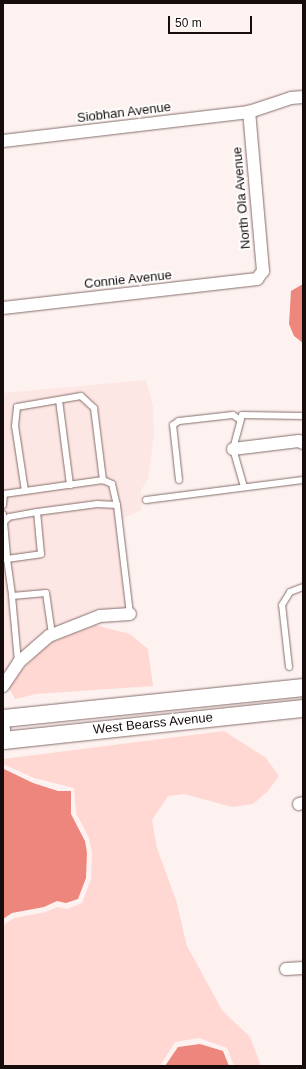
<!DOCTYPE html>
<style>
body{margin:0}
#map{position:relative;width:306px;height:1069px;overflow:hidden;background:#fdf2f0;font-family:Arial,sans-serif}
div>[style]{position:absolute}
.built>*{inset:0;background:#fde7e4}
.green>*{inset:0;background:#ffd8d3}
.water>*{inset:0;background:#ed867d}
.roads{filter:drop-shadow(0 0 1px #866d6a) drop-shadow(0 0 1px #866d6a)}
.service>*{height:6px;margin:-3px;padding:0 3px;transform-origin:3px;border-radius:3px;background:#fff}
.minor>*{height:12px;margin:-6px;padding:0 6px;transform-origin:6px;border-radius:6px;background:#fff}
.secondary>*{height:17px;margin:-8.5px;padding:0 8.5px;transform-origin:8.5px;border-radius:8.5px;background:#fff}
span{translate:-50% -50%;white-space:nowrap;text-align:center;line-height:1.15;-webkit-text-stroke:3.5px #fff;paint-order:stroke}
.street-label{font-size:13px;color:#150c0b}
.frame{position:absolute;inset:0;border:4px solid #150c0b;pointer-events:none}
.scale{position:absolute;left:168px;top:16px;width:84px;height:18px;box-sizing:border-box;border:2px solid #150c0b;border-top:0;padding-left:5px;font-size:12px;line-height:14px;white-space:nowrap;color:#150c0b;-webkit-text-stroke:3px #fff;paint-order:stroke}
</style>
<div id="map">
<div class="built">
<i style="clip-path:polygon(146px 380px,153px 406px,154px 436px,148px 479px,141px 490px,141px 510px,122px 519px,128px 608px,97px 610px,45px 631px,14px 658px,3px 675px,3px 393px)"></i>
</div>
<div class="green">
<i style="clip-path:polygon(95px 625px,130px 634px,148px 649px,153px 686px,36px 694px,15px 699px,9px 688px,20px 672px,37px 654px,52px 642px)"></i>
<i style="clip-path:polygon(224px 731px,266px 758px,279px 776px,268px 791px,253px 804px,232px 807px,184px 794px,168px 796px,152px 820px,157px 848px,176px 900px,187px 946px,222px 1010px,250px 1037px,261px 1066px,234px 1066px,227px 1048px,199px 1038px,175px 1042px,160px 1066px,3px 1066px,3px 925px,14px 918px,46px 912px,57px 907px,67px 909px,82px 903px,91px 879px,92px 853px,89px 838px,76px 813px,74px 788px,34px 778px,3px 764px,3px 759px)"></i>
</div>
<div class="water">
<i style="clip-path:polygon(303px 284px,303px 343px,294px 336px,289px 324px,291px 291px)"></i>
<i style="clip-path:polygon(4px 769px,33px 783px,58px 791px,71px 791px,71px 814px,85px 841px,87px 853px,86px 878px,78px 899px,66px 903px,57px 901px,44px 907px,12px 913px,3px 919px)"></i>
<i style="clip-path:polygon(200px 1044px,223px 1051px,229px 1066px,165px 1066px,178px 1047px)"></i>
</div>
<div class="roads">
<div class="service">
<i style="left:59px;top:400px;width:86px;rotate:82.6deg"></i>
<i style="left:179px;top:480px;width:55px;rotate:-96.2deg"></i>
<i style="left:173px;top:425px;width:7px;rotate:-34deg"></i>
<i style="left:179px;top:421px;width:54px;rotate:-6.3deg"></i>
<i style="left:233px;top:415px;width:7px;rotate:34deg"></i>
<i style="left:244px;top:487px;width:40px;rotate:-106deg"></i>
<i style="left:233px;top:449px;width:35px;rotate:-75deg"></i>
<i style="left:242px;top:415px;width:61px;rotate:0.9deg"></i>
<i style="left:25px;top:491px;width:66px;rotate:-98.7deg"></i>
<i style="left:15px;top:426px;width:19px;rotate:-84deg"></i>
<i style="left:17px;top:407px;width:65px;rotate:-9.8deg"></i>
<i style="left:81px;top:396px;width:18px;rotate:43deg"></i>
<i style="left:94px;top:408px;width:73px;rotate:82.9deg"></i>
<i style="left:146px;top:500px;width:158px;rotate:-7.3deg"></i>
<i style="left:3px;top:505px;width:11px;rotate:-85deg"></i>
<i style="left:4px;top:494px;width:100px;rotate:-8deg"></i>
<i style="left:103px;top:480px;width:10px;rotate:24deg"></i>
<i style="left:112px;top:484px;width:22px;rotate:77deg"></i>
<i style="left:37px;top:512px;width:61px;rotate:-7.6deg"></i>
<i style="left:97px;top:504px;width:20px;rotate:3deg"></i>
<i style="left:117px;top:505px;width:110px;rotate:83.2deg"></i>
<i style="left:3px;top:514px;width:8px;rotate:83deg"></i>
<i style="left:3px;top:559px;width:4px"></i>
<i style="left:7px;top:559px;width:34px;rotate:-8deg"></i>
<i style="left:41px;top:554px;width:42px;rotate:-95.4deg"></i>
<i style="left:37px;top:512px;width:28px;rotate:170deg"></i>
<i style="left:9px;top:517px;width:7px;rotate:135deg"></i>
<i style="left:4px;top:522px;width:37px;rotate:85deg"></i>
<i style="left:7px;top:559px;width:37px;rotate:82deg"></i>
<i style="left:12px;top:596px;width:34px;rotate:-5deg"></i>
<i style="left:46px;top:593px;width:41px;rotate:81.7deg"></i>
<i style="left:12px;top:596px;width:66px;rotate:84.8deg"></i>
<i style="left:289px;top:667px;width:62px;rotate:-96.4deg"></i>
<i style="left:282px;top:605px;width:15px;rotate:-58deg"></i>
<i style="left:290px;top:592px;width:14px;rotate:-21deg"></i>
</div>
<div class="minor">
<i style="left:3px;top:141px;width:248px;rotate:-6.7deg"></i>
<i style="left:249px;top:112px;width:44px;rotate:-18.4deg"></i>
<i style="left:291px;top:98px;width:12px;rotate:-5deg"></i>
<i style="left:3px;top:308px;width:256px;rotate:-6.5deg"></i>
<i style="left:257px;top:279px;width:10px;rotate:-53deg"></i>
<i style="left:263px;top:271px;width:160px;rotate:-95deg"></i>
<i style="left:233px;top:449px;width:66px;rotate:-6.9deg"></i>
<i style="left:299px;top:441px;width:4px;rotate:27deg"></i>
<i style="left:3px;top:686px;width:29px;rotate:-56deg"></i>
<i style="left:19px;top:662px;width:40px;rotate:-41deg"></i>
<i style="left:49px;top:636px;width:55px;rotate:-21.4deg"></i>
<i style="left:100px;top:616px;width:30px;rotate:-4deg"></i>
<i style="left:3px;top:721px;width:19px;rotate:84deg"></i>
<i style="left:299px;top:804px;width:4px;rotate:-14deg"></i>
<i style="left:286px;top:969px;width:17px;rotate:-3deg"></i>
</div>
<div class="secondary">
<i style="left:3px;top:718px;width:302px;rotate:-5.9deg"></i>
<i style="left:3px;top:740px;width:302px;rotate:-6.1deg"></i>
</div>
</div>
<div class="street-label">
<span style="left:124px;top:113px;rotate:-7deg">Siobhan Avenue</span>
<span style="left:242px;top:198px;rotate:-95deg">North Ola Avenue</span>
<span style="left:128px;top:280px;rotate:-6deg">Connie Avenue</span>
<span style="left:153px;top:724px;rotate:-6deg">West Bearss Avenue</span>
</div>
<div class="frame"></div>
<div class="scale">50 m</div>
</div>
